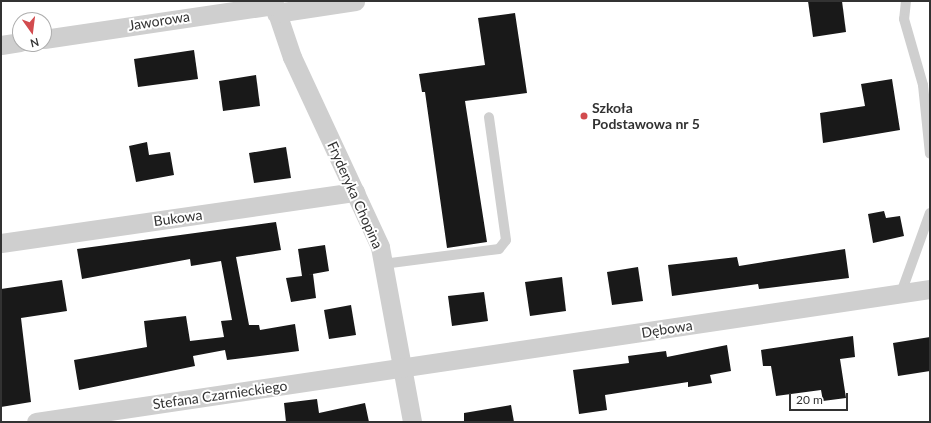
<!DOCTYPE html>
<meta charset="utf-8">
<style>
body{margin:0}
#map{position:relative;width:931px;height:423px;overflow:hidden;background:#fff;font-family:Lato,sans-serif}
div>[style]{position:absolute}
.building>*{inset:0;background:#191919}
.lane>*{height:10px;margin:-5px;padding:0 5px;transform-origin:5px;border-radius:5px;background:#cfcfcf}
.street>*{height:19px;margin:-9.5px;padding:0 9.5px;transform-origin:9.5px;border-radius:9.5px;background:#cfcfcf}
.dots>*{width:11px;height:11px;translate:-50% -50%;box-sizing:border-box;border:2px solid #fff;border-radius:50%}
span{translate:-50% -50%;white-space:nowrap;text-align:center;line-height:1.15;-webkit-text-stroke:4px #fff;paint-order:stroke}
.street-label{font-size:14px;color:#323232}
.poi-label{font-size:14px;color:#323232;font-weight:700}
.left{translate:0 -50%;text-align:left}
.frame{position:absolute;inset:0;border:2px solid #323232;pointer-events:none}
.north{position:absolute;left:12px;top:12px;width:40px;height:40px;box-sizing:border-box;background:#fff;border:1px solid #adadad;border-radius:50%;rotate:166deg;font-size:11px;font-weight:700;line-height:16px;text-align:center;color:#323232}
.north::after{content:'';display:block;margin:auto;width:14px;height:18px;background:#d24b4e;clip-path:polygon(50% 0,100% 100%,50% 72%,0 100%)}
.scale{position:absolute;left:789px;top:393px;width:59px;height:18px;box-sizing:border-box;border:2px solid #323232;border-top:0;padding-left:5px;font-size:12px;line-height:14px;white-space:nowrap;color:#323232;-webkit-text-stroke:3px #fff;paint-order:stroke}
</style>
<div id="map">
<div class="building">
<i style="clip-path:polygon(808px 1px,842px 1px,846px 32px,813px 37px)"></i>
<i style="clip-path:polygon(515px 13px,527px 93px,465px 101px,487px 242px,447px 248px,425px 92px,422px 92px,419px 74px,485px 65px,478px 18px)"></i>
<i style="clip-path:polygon(194px 50px,198px 79px,138px 87px,134px 59px)"></i>
<i style="clip-path:polygon(256px 75px,260px 106px,223px 111px,219px 81px)"></i>
<i style="clip-path:polygon(892px 79px,900px 130px,823px 143px,820px 113px,865px 106px,861px 84px)"></i>
<i style="clip-path:polygon(147px 142px,149px 155px,170px 152px,174px 175px,136px 182px,129px 146px)"></i>
<i style="clip-path:polygon(286px 147px,291px 178px,254px 183px,249px 153px)"></i>
<i style="clip-path:polygon(884px 211px,886px 218px,900px 216px,904px 236px,873px 243px,868px 214px)"></i>
<i style="clip-path:polygon(276px 222px,281px 250px,236px 257px,249px 325px,259px 325px,260px 330px,295px 324px,299px 351px,227px 360px,225px 350px,193px 356px,195px 366px,79px 390px,74px 360px,147px 347px,144px 321px,186px 316px,190px 341px,224px 337px,221px 321px,232px 320px,221px 261px,191px 266px,190px 259px,82px 279px,77px 249px)"></i>
<i style="clip-path:polygon(325px 245px,329px 271px,307px 275px,313px 274px,316px 298px,291px 302px,286px 278px,302px 276px,298px 249px)"></i>
<i style="clip-path:polygon(845px 249px,849px 278px,759px 289px,758px 284px,672px 296px,668px 265px,737px 257px,739px 266px)"></i>
<i style="clip-path:polygon(638px 267px,643px 301px,612px 305px,607px 272px)"></i>
<i style="clip-path:polygon(562px 277px,566px 311px,530px 316px,525px 282px)"></i>
<i style="clip-path:polygon(62px 280px,67px 311px,21px 318px,31px 402px,1px 407px,1px 289px)"></i>
<i style="clip-path:polygon(484px 292px,488px 321px,452px 326px,448px 296px)"></i>
<i style="clip-path:polygon(351px 305px,356px 335px,329px 339px,324px 310px)"></i>
<i style="clip-path:polygon(853px 336px,855px 357px,840px 359px,846px 398px,823px 401px,821px 390px,776px 396px,771px 366px,763px 366px,761px 350px)"></i>
<i style="clip-path:polygon(930px 337px,930px 371px,898px 376px,893px 343px)"></i>
<i style="clip-path:polygon(727px 345px,731px 371px,710px 375px,712px 383px,688px 387px,688px 382px,605px 395px,607px 410px,579px 414px,573px 370px,629px 363px,628px 356px,666px 351px,667px 357px)"></i>
<i style="clip-path:polygon(317px 399px,319px 413px,365px 403px,369px 422px,286px 422px,284px 403px)"></i>
<i style="clip-path:polygon(511px 405px,514px 422px,464px 422px,464px 413px)"></i>
</div>
<div class="lane">
<i style="left:906px;top:1px;width:18px;rotate:96deg"></i>
<i style="left:904px;top:19px;width:69px;rotate:73.9deg"></i>
<i style="left:923px;top:85px;width:69px;rotate:84.2deg"></i>
<i style="left:383px;top:264px;width:117px;rotate:-7.4deg"></i>
<i style="left:499px;top:249px;width:11px;rotate:-52deg"></i>
<i style="left:506px;top:240px;width:124px;rotate:-97.9deg"></i>
<i style="left:901px;top:293px;width:85px;rotate:-70.1deg"></i>
</div>
<div class="street">
<i style="left:273px;top:1px;width:59px;rotate:71.3deg"></i>
<i style="left:292px;top:57px;width:209px;rotate:65.1deg"></i>
<i style="left:380px;top:247px;width:178px;rotate:79.6deg"></i>
<i style="left:276px;top:13px;width:80px;rotate:-8.6deg"></i>
<i style="left:44px;top:39px;width:232px;rotate:-8.4deg"></i>
<i style="left:1px;top:45px;width:19px;rotate:-9deg"></i>
<i style="left:1px;top:243px;width:358px;rotate:-8.2deg"></i>
<i style="left:36px;top:422px;width:904px;rotate:-8.46deg"></i>
</div>
<div class="dots">
<i style="left:584px;top:116px;background:#d24b4e"></i>
</div>
<div class="street-label">
<span style="left:159px;top:21px;rotate:-9deg">Jaworowa</span>
<span style="left:355px;top:195px;rotate:66deg">Fryderyka Chopina</span>
<span style="left:178px;top:218px;rotate:-8deg">Bukowa</span>
<span style="left:667px;top:329px;rotate:-9deg">Dębowa</span>
<span style="left:220px;top:395px;rotate:-8deg">Stefana Czarnieckiego</span>
</div>
<div class="poi-label">
<span class="left" style="left:592px;top:116px">Szkoła<br>Podstawowa nr 5</span>
</div>
<div class="frame"></div>
<div class="north">N</div>
<div class="scale">20 m</div>
</div>
